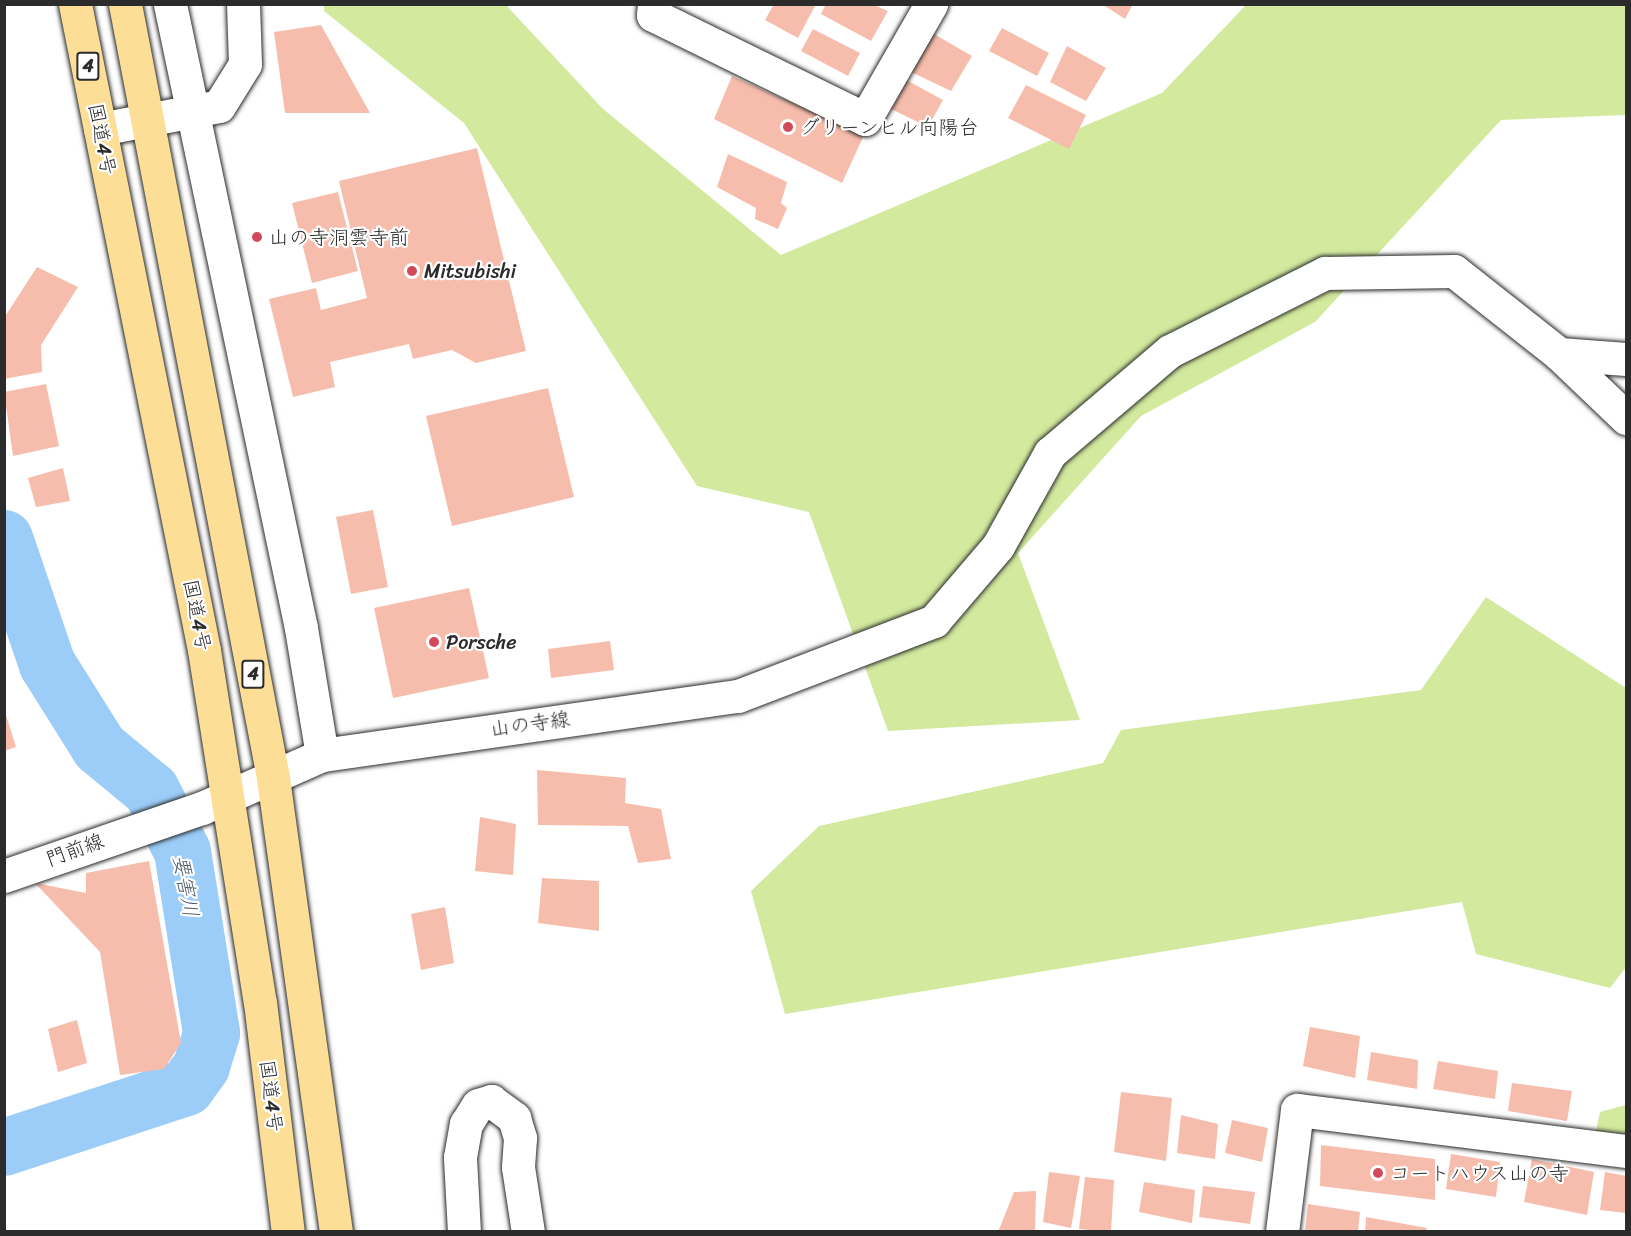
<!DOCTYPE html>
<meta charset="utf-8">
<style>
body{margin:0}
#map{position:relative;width:1631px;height:1236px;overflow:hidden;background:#fff;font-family:Sriracha,"Klee One",sans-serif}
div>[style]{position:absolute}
.green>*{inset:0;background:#d2e99e}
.river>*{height:57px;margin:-28.5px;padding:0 28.5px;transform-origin:28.5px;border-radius:28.5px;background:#9bcdf8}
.building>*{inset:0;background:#f6bdac}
.roads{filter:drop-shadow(0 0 2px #2b2b2b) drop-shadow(0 0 2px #2b2b2b)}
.minor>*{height:33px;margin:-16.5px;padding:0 16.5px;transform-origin:16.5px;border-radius:16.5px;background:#fff}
.highway>*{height:33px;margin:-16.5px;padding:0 16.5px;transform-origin:16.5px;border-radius:16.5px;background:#fcde96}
.dots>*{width:16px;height:16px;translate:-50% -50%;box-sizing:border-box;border:3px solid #fff;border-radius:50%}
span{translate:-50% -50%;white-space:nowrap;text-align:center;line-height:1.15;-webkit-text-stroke:4.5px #fff;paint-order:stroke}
.shield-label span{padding:2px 4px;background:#fff;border:2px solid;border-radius:4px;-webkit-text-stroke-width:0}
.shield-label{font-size:18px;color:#2b2b2b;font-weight:700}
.poi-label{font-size:20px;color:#2b2b2b}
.left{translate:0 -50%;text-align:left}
.street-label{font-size:20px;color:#2b2b2b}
.water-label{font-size:21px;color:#4d5c68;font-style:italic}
.frame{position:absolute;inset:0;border:6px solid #2b2b2b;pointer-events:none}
</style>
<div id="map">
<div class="green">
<i style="clip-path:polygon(324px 5px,506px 5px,603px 109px,781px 255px,1162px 93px,1246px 5px,1626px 5px,1626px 115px,1501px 120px,1315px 322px,1141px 416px,1018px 553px,1080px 720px,888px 731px,809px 512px,697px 486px,464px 123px,324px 11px)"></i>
<i style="clip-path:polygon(1486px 597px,1626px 688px,1626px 967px,1610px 988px,1476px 954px,1462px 902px,785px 1014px,751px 891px,819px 826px,1103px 763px,1121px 730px,1421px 690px)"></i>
<i style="clip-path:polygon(1626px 1105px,1626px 1134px,1596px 1131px,1600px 1112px)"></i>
</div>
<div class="river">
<i style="left:4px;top:538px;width:133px;rotate:71.2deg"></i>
<i style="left:47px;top:664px;width:98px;rotate:57.9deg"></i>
<i style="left:99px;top:747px;width:67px;rotate:39.6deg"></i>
<i style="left:151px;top:790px;width:68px;rotate:63.1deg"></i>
<i style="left:182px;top:851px;width:184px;rotate:80.9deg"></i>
<i style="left:211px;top:1033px;width:34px;rotate:107deg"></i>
<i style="left:201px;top:1066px;width:26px;rotate:126deg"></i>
<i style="left:186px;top:1087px;width:192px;rotate:161.8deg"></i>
</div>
<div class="building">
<i style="clip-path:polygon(774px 4px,816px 4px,798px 38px,765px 20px)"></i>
<i style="clip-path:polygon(826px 4px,872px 4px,888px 11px,871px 41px,821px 14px)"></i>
<i style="clip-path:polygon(1102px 4px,1133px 4px,1125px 19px)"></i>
<i style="clip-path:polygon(321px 25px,370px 113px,285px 113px,274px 32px)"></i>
<i style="clip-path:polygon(1002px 28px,1049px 53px,1037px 76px,989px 51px)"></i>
<i style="clip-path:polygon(813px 29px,860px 53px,848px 76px,801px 51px)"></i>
<i style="clip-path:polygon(927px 30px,972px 56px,951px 91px,907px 70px)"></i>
<i style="clip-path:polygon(1067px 46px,1106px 68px,1086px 101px,1050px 82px)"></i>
<i style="clip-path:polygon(732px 76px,864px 135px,842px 183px,714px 119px)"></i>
<i style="clip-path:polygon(901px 77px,943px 100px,928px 127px,885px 106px)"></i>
<i style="clip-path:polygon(1026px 85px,1086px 115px,1069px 149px,1008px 118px)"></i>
<i style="clip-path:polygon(477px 148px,526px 351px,476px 363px,452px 350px,413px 359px,409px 344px,330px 362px,335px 387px,293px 397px,269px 299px,316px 288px,321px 310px,367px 298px,339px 181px)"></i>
<i style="clip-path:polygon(728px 154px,787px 182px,781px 203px,787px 208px,778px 229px,755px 219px,756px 208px,717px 187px)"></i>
<i style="clip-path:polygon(338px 192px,358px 271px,312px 283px,292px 203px)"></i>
<i style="clip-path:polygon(37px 267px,78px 287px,41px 345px,42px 372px,4px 379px,4px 318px)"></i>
<i style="clip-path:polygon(46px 384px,59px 446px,13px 456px,4px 392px)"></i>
<i style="clip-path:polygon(548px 388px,574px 497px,452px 526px,426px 416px)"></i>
<i style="clip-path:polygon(63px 468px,70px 501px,36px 507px,28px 478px)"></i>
<i style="clip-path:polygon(373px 510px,388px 587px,351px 594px,336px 517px)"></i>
<i style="clip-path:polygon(469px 588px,489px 678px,393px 698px,374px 608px)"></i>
<i style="clip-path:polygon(610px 641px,614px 670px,551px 678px,548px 649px)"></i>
<i style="clip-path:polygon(4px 709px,16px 747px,4px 751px)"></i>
<i style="clip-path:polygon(537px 770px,626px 778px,625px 803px,661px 809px,671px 859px,638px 863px,628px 826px,538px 825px)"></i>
<i style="clip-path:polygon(480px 817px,516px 824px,513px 875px,475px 871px)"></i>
<i style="clip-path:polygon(149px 861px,181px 1043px,164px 1069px,120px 1075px,100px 952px,35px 883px,86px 893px,86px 873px)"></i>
<i style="clip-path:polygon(542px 878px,599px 881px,599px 931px,538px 923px)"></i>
<i style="clip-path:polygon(445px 907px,454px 963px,421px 970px,411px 914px)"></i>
<i style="clip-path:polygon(77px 1020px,87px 1063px,58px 1072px,48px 1029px)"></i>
<i style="clip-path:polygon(1310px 1027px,1360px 1036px,1355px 1078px,1303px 1066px)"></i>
<i style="clip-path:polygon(1371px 1052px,1418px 1060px,1417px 1089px,1367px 1080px)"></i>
<i style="clip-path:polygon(1438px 1061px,1498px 1071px,1495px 1099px,1433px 1089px)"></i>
<i style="clip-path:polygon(1512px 1083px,1572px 1091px,1567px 1121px,1508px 1111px)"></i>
<i style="clip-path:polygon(1121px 1092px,1172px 1098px,1166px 1161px,1114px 1152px)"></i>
<i style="clip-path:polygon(1181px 1115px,1218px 1124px,1215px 1159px,1177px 1153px)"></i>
<i style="clip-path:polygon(1232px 1120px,1268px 1128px,1262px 1162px,1225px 1153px)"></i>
<i style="clip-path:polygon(1321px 1145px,1435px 1159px,1435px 1200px,1320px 1186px)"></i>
<i style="clip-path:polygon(1451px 1154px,1500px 1162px,1496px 1197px,1446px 1189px)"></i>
<i style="clip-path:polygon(1532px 1159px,1594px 1172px,1587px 1215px,1524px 1202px)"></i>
<i style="clip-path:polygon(1049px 1172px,1080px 1176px,1071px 1228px,1043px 1222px)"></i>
<i style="clip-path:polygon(1605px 1172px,1626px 1176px,1626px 1213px,1600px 1210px)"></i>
<i style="clip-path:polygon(1085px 1177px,1114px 1180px,1111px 1232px,1079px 1229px)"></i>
<i style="clip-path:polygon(1144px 1182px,1195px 1190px,1192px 1223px,1139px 1212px)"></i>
<i style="clip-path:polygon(1203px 1186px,1255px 1192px,1250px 1224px,1199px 1217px)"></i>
<i style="clip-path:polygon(1036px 1191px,1035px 1232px,998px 1232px,1014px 1192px)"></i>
<i style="clip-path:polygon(1308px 1204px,1360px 1212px,1358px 1232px,1305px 1232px)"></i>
<i style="clip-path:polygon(1366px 1217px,1427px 1228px,1426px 1232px,1365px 1232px)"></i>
</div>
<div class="roads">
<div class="minor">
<i style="left:654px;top:4px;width:11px;rotate:95deg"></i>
<i style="left:653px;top:15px;width:236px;rotate:26.1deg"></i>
<i style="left:865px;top:119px;width:133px;rotate:-60.1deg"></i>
<i style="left:100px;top:129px;width:121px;rotate:-10.9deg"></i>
<i style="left:219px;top:106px;width:49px;rotate:-58.2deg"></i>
<i style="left:245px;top:64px;width:60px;rotate:-91.9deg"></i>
<i style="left:1559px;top:354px;width:67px;rotate:4.3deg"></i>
<i style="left:322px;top:755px;width:420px;rotate:-8.1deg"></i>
<i style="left:738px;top:696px;width:210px;rotate:-20.9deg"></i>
<i style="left:934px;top:621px;width:99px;rotate:-49.5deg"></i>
<i style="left:998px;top:546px;width:107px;rotate:-60.8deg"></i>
<i style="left:1050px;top:453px;width:157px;rotate:-40.4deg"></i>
<i style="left:1170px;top:351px;width:174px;rotate:-26.7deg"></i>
<i style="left:1325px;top:273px;width:129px;rotate:-0.9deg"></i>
<i style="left:1454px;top:271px;width:134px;rotate:38.3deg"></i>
<i style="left:1559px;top:354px;width:93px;rotate:43.7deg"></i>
<i style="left:4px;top:876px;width:209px;rotate:-19deg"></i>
<i style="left:202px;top:808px;width:131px;rotate:-23.8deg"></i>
<i style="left:322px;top:755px;width:129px;rotate:-99.4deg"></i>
<i style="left:301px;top:628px;width:638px;rotate:-101.86deg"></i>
<i style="left:464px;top:1232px;width:75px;rotate:-93.1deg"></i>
<i style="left:460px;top:1157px;width:34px;rotate:-80deg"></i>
<i style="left:466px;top:1124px;width:22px;rotate:-58deg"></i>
<i style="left:478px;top:1105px;width:14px;rotate:-17deg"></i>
<i style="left:491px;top:1101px;width:29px;rotate:36deg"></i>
<i style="left:514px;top:1118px;width:21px;rotate:73deg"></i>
<i style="left:520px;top:1138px;width:29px;rotate:94deg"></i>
<i style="left:518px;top:1167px;width:66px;rotate:81.3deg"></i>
<i style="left:1282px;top:1232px;width:123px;rotate:-83deg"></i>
<i style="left:1297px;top:1110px;width:332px;rotate:7.1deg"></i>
</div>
<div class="highway">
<i style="left:75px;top:4px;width:659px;rotate:78.71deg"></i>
<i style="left:204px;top:650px;width:356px;rotate:81deg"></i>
<i style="left:260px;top:1002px;width:232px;rotate:83.1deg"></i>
<i style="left:125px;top:4px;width:788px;rotate:79.17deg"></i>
<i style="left:273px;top:778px;width:458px;rotate:82.1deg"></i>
</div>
</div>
<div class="dots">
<i style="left:788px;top:127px;background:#d1495b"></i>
<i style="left:257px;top:237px;background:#d1495b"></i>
<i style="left:412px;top:271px;background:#d1495b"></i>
<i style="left:434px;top:642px;background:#d1495b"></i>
<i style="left:1378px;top:1173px;background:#d1495b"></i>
</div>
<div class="shield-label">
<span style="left:88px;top:66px">4</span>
<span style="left:253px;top:674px">4</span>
</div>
<div class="poi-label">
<span class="left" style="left:800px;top:127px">グリーンヒル向陽台</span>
<span class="left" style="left:269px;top:237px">山の寺洞雲寺前</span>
<span class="left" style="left:424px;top:271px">Mitsubishi</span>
<span class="left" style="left:446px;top:642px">Porsche</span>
<span class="left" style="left:1390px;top:1173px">コートハウス山の寺</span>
</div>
<div class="street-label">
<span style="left:102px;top:139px;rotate:79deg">国道4号</span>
<span style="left:197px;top:615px;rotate:79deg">国道4号</span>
<span style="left:530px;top:724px;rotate:-8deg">山の寺線</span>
<span style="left:75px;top:850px;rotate:-20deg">門前線</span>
<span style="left:271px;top:1096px;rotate:83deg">国道4号</span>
</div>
<div class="water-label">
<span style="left:186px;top:886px;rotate:80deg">要害川</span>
</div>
<div class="frame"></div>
</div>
